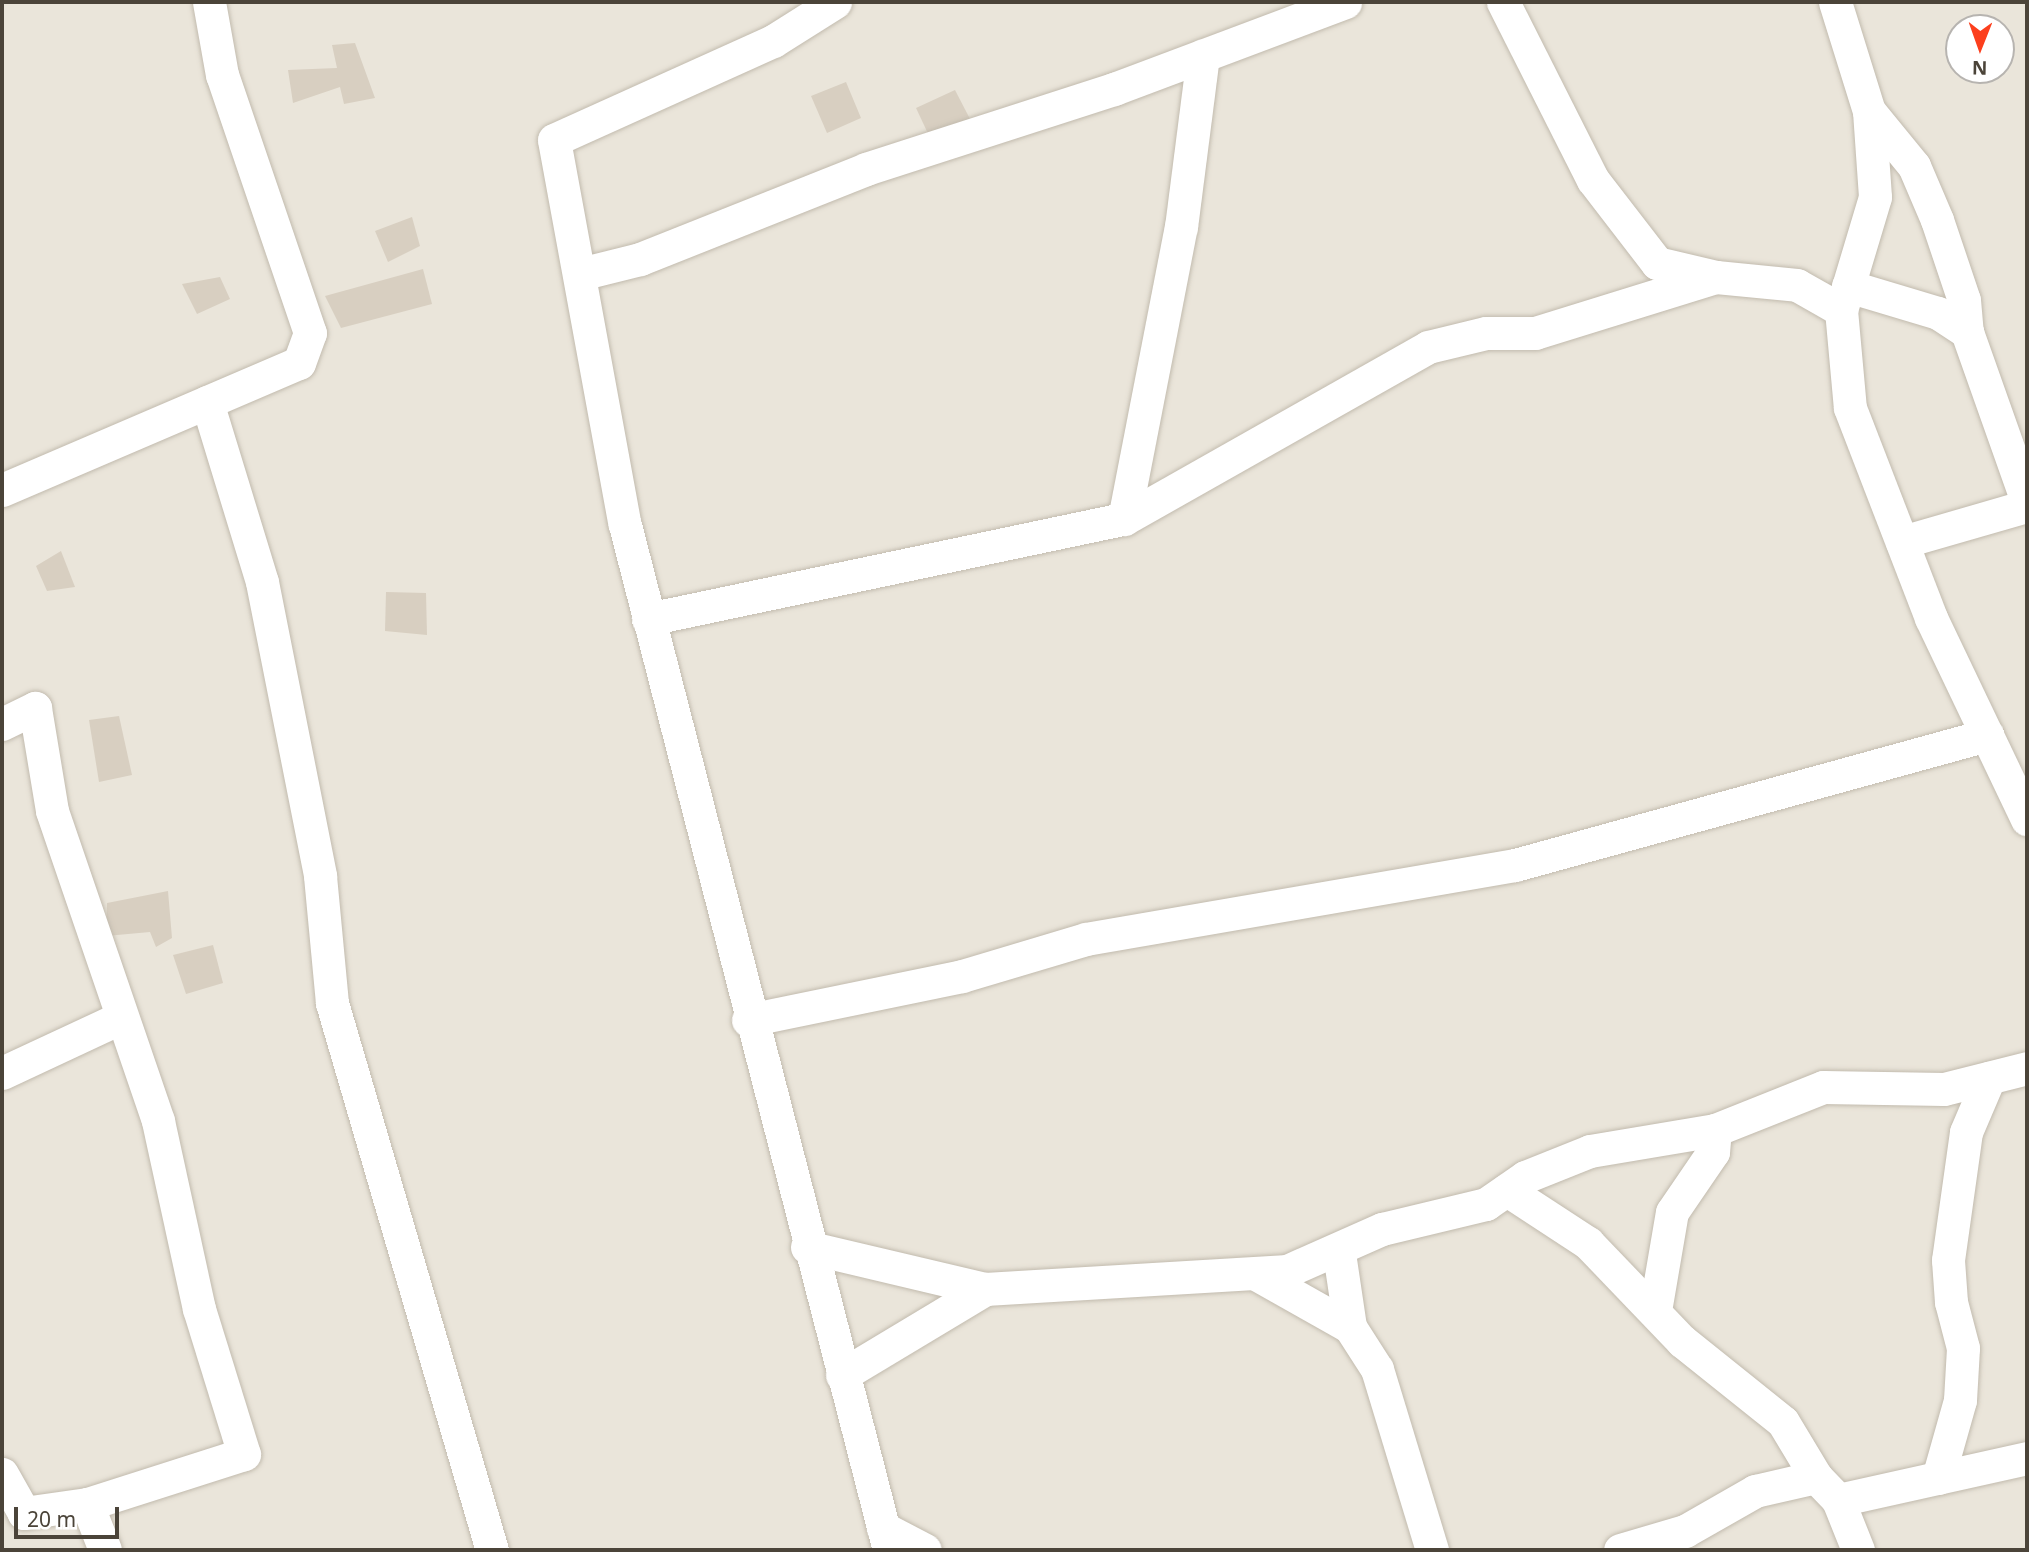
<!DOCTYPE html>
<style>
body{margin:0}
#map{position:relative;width:2029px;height:1552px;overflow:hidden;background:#f6f3ec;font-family:"Noto Sans",sans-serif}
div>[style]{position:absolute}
.residential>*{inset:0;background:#eae5da}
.building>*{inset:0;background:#d8cfc1}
.roads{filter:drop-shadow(0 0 2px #c2bbae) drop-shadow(0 0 2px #c2bbae)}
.minor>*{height:33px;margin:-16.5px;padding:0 16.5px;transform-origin:16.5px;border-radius:16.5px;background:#fff}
span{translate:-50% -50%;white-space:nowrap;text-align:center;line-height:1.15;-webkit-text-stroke:5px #fff;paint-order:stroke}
.frame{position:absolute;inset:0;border:4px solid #4b4439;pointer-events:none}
.north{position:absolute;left:1945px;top:14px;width:70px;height:70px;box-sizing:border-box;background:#fff;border:2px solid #b7b4b0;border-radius:50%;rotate:181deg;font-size:19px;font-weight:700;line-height:28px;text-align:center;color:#4b4439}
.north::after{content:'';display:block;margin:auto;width:24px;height:32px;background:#fc3f1d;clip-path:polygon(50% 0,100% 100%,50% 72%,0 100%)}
.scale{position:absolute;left:14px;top:1507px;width:105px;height:32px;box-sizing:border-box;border:4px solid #4b4439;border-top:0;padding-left:9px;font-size:21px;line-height:24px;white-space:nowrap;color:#4b4439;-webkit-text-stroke:5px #fff;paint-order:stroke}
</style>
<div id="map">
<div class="residential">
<i style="clip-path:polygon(evenodd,2px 2px,2027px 2px,2027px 1550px,2px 1550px,2px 2px,1959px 28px,2001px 28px,2001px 70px,1959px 70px,1959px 28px)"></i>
</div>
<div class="building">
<i style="clip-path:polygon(355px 43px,375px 98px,344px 104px,340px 87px,293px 103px,288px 70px,337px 68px,332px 45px)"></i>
<i style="clip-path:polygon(846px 82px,861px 118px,827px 133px,811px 96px)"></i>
<i style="clip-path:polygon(955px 90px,970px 119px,931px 140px,916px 108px)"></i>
<i style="clip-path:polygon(412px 217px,420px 246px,388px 262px,375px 231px)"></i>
<i style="clip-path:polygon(423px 269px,432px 304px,341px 328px,325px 296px)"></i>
<i style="clip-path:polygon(220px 277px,230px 299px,197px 314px,182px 284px)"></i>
<i style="clip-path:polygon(61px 551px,75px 587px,47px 591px,36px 566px)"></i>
<i style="clip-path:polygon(386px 592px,426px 593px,427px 635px,385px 631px)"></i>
<i style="clip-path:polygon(119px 716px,132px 775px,99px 782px,89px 720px)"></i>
<i style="clip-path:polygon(168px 891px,172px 938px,156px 947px,150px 932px,106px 936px,107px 903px)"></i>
<i style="clip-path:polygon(213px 945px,223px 983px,186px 994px,173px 955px)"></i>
</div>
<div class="roads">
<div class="minor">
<i style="left:835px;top:2px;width:73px;rotate:147.8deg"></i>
<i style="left:773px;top:41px;width:240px;rotate:155.7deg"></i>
<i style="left:554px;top:140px;width:391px;rotate:79.6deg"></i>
<i style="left:625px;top:525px;width:1058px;rotate:75.56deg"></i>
<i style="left:1503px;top:2px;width:199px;rotate:63.2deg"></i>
<i style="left:1593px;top:180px;width:105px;rotate:52.4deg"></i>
<i style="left:1657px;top:263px;width:61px;rotate:13.3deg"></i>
<i style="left:1716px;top:277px;width:81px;rotate:5.6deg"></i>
<i style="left:1797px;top:285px;width:51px;rotate:29.6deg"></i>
<i style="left:1835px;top:2px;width:114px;rotate:72.7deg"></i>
<i style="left:1869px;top:111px;width:86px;rotate:86deg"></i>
<i style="left:1875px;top:197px;width:118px;rotate:106.7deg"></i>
<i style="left:1841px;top:310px;width:98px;rotate:84.8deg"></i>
<i style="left:1850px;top:408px;width:225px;rotate:68.9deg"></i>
<i style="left:1931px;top:618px;width:223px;rotate:64.5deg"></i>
<i style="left:1869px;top:111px;width:71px;rotate:50.7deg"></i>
<i style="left:1914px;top:166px;width:59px;rotate:66.9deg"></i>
<i style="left:1937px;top:220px;width:84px;rotate:71.4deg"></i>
<i style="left:1964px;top:300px;width:32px;rotate:85deg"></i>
<i style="left:1967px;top:332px;width:179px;rotate:70.5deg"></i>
<i style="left:580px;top:274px;width:62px;rotate:-14deg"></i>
<i style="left:640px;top:259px;width:243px;rotate:-21.7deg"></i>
<i style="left:866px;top:169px;width:261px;rotate:-17.9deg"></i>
<i style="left:1114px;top:89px;width:247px;rotate:-20.6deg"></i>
<i style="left:1848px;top:286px;width:94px;rotate:16.7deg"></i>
<i style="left:1938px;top:313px;width:35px;rotate:33deg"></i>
<i style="left:207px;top:402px;width:188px;rotate:73deg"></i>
<i style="left:262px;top:582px;width:300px;rotate:78.8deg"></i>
<i style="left:320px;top:876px;width:128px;rotate:84.6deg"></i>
<i style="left:332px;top:1003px;width:570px;rotate:73.7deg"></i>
<i style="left:2px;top:490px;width:323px;rotate:-23.2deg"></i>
<i style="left:299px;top:363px;width:32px;rotate:-70deg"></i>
<i style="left:310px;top:333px;width:273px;rotate:-108.8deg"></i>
<i style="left:222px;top:75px;width:74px;rotate:-100.1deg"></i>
<i style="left:1124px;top:519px;width:298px;rotate:-79deg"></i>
<i style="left:1181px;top:227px;width:173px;rotate:-82.7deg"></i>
<i style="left:1902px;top:542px;width:130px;rotate:-16.1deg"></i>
<i style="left:648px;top:619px;width:486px;rotate:-11.9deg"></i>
<i style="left:1124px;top:519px;width:349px;rotate:-29.5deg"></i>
<i style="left:1428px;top:347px;width:60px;rotate:-13.6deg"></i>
<i style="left:1486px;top:333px;width:49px"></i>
<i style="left:1535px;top:333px;width:189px;rotate:-17.2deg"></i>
<i style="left:2px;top:724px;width:37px;rotate:-26deg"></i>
<i style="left:35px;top:708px;width:104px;rotate:80.6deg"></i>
<i style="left:52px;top:811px;width:328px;rotate:71.1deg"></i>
<i style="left:158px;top:1121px;width:192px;rotate:77.7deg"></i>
<i style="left:199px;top:1309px;width:152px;rotate:72.8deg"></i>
<i style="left:244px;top:1454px;width:165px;rotate:162.3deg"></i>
<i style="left:87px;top:1504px;width:64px;rotate:171.9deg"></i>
<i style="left:24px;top:1513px;width:45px;rotate:-119.4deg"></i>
<i style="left:748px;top:1020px;width:218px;rotate:-11.6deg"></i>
<i style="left:962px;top:976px;width:129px;rotate:-16.6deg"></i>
<i style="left:1086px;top:939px;width:435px;rotate:-9.8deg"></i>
<i style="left:1515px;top:865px;width:490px;rotate:-15.4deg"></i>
<i style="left:2px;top:1073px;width:128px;rotate:-25deg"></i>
<i style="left:1507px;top:1190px;width:97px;rotate:33.2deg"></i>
<i style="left:1588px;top:1243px;width:136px;rotate:46.2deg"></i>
<i style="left:1682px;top:1341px;width:129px;rotate:38.7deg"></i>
<i style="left:1783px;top:1422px;width:64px;rotate:59deg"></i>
<i style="left:807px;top:1247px;width:183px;rotate:13.3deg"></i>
<i style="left:985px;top:1289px;width:303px;rotate:-3.4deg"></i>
<i style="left:1287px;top:1271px;width:104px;rotate:-23.9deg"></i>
<i style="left:1382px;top:1229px;width:107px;rotate:-13.5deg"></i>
<i style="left:1486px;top:1204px;width:47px;rotate:-34.7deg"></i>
<i style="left:1525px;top:1177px;width:70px;rotate:-21.8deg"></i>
<i style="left:1590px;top:1151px;width:127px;rotate:-9.5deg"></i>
<i style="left:1715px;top:1130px;width:116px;rotate:-21.7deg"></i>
<i style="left:1823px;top:1087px;width:121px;rotate:0.9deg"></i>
<i style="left:1944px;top:1089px;width:86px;rotate:-14.2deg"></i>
<i style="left:1339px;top:1253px;width:75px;rotate:81.5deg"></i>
<i style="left:1350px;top:1327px;width:50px;rotate:57.3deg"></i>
<i style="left:1377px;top:1369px;width:189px;rotate:73.1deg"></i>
<i style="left:1256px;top:1274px;width:108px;rotate:29.4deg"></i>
<i style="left:1655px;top:1311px;width:100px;rotate:-80.3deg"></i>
<i style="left:1672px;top:1212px;width:73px;rotate:-55.7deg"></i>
<i style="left:1713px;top:1152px;width:22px;rotate:-85deg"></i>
<i style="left:842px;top:1375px;width:167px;rotate:-31deg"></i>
<i style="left:1938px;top:1478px;width:81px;rotate:-74.2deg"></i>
<i style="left:1960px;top:1400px;width:52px;rotate:-86.7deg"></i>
<i style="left:1963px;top:1348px;width:48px;rotate:-104.6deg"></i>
<i style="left:1951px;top:1302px;width:42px;rotate:-94.1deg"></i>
<i style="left:1948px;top:1260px;width:129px;rotate:-82deg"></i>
<i style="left:1966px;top:1132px;width:59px;rotate:-66.9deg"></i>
<i style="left:1838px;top:1500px;width:194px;rotate:-12.5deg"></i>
<i style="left:87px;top:1504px;width:49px;rotate:68.6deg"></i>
<i style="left:883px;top:1528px;width:47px;rotate:27.6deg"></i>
<i style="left:1620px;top:1550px;width:68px;rotate:-16.3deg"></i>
<i style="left:1685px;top:1531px;width:81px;rotate:-29.7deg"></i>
<i style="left:1755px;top:1491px;width:63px;rotate:-12.9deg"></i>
<i style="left:1816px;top:1477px;width:32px;rotate:46deg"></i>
<i style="left:1838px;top:1500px;width:54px;rotate:68.2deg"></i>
</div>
</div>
<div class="frame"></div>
<div class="north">N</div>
<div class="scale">20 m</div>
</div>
